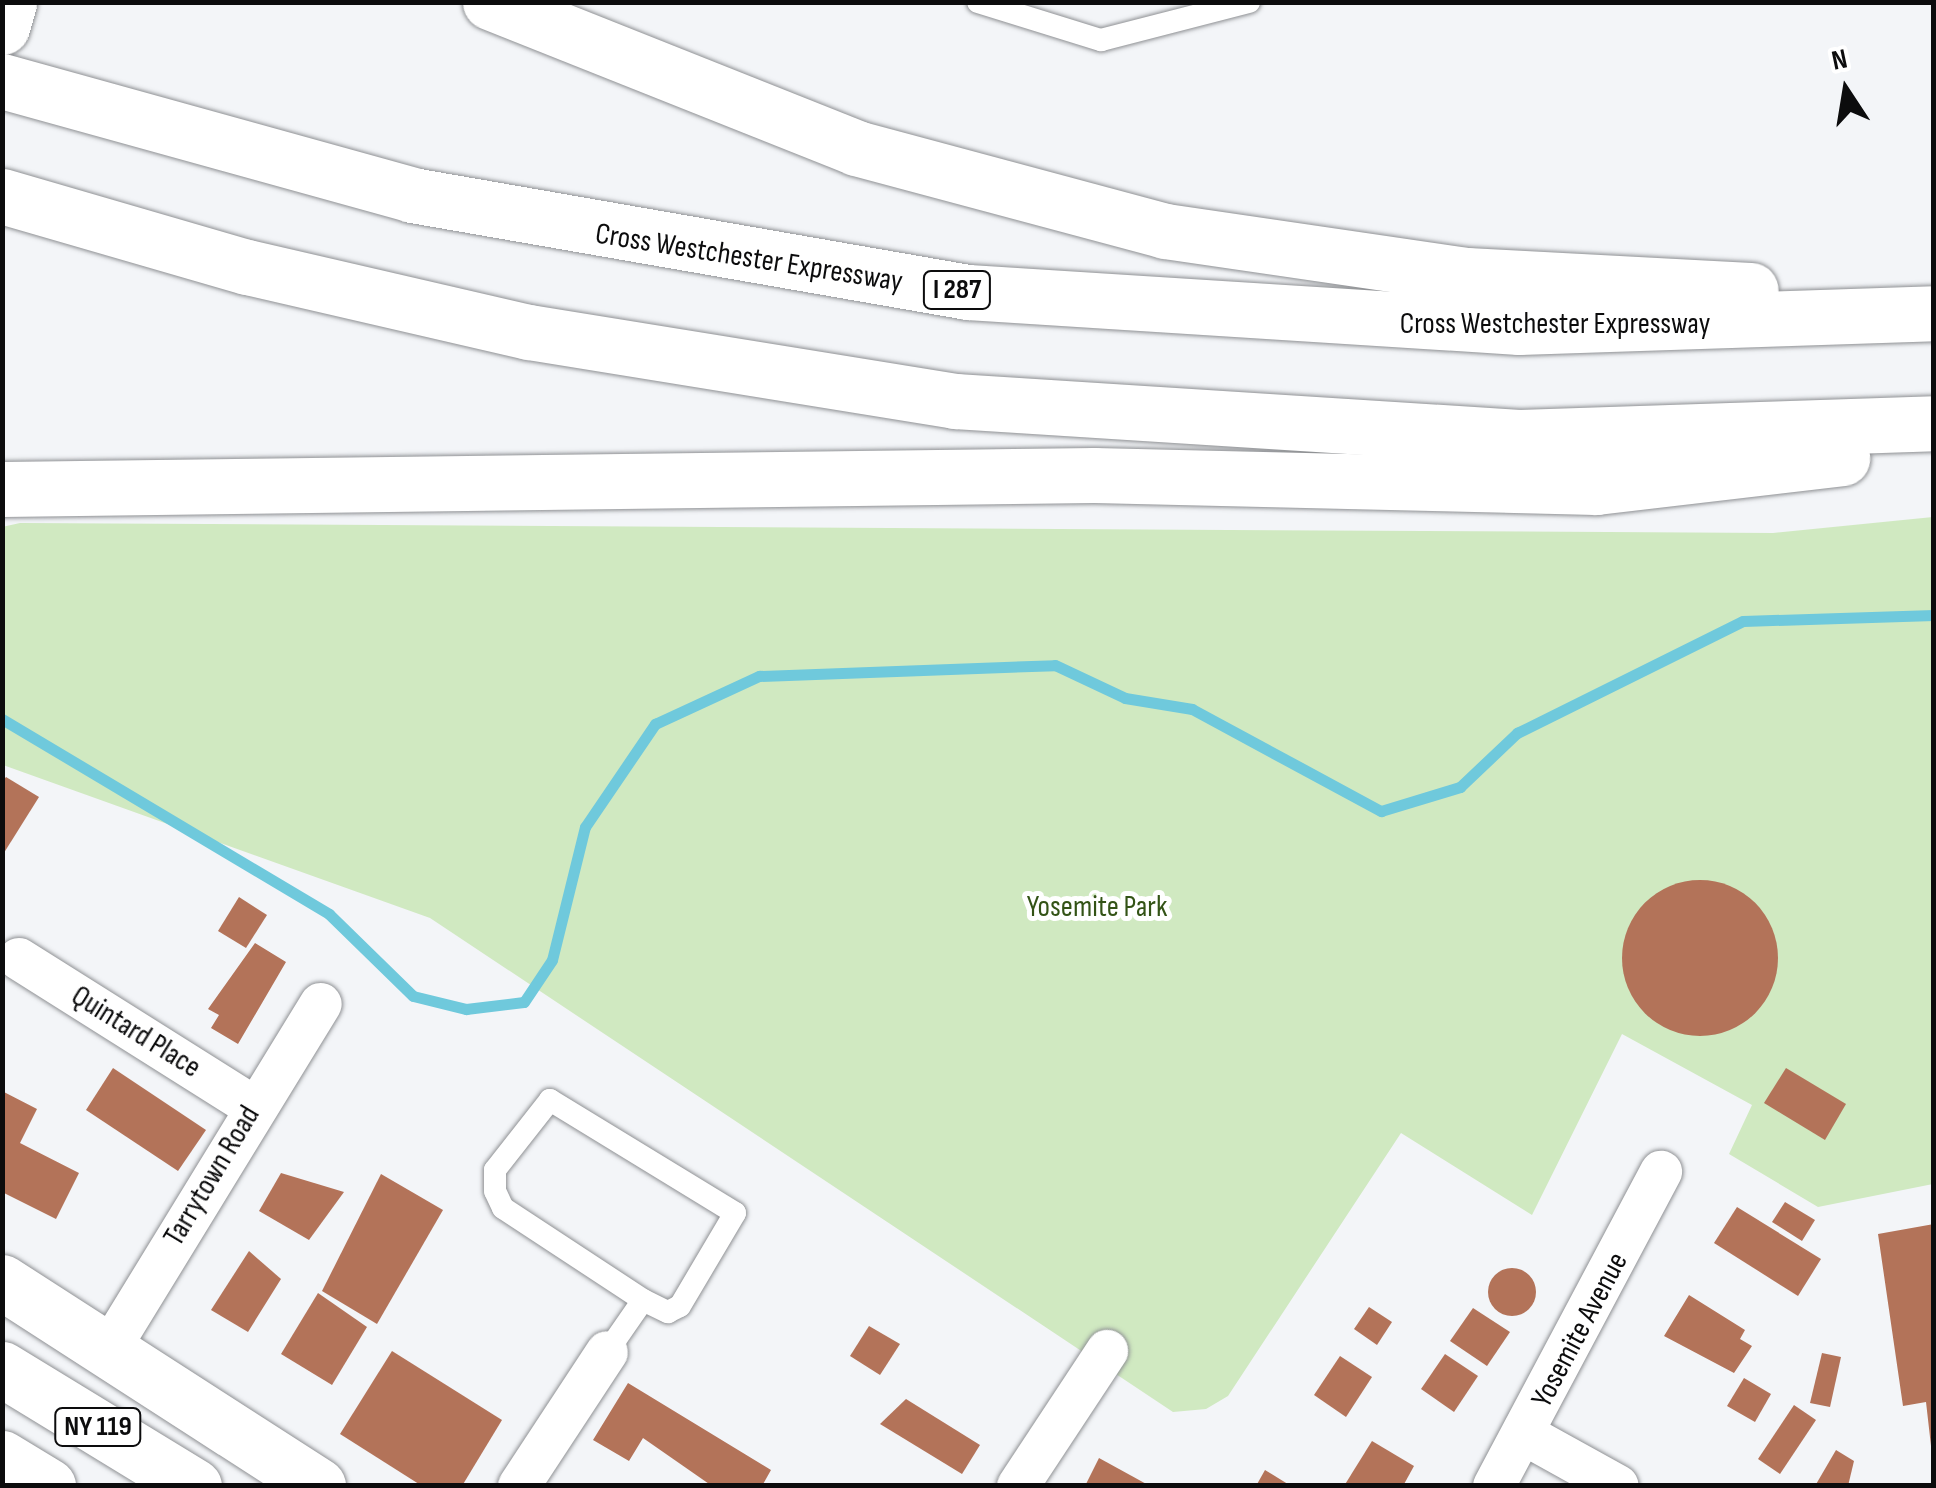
<!DOCTYPE html>
<style>
body{margin:0}
#map{position:relative;width:1936px;height:1488px;overflow:hidden;background:#f3f5f8;font-family:"Sofia Sans Condensed",sans-serif}
div>[style]{position:absolute}
.green>*{inset:0;background:#d0e9c1}
.stream>*{height:11px;margin:-5.5px;padding:0 5.5px;transform-origin:5.5px;border-radius:5.5px;background:#6fc9dc}
.building>*{inset:0;background:#b37359}
.round{border-radius:50%}
.roads{filter:drop-shadow(0 0 2px #8f9194) drop-shadow(0 0 2px #8f9194)}
.service>*{height:22px;margin:-11px;padding:0 11px;transform-origin:11px;border-radius:11px;background:#fff}
.minor>*{height:42px;margin:-21px;padding:0 21px;transform-origin:21px;border-radius:21px;background:#fff}
.secondary>*{height:55px;margin:-27.5px;padding:0 27.5px;transform-origin:27.5px;border-radius:27.5px;background:#fff}
.primary>*{height:55px;margin:-27.5px;padding:0 27.5px;transform-origin:27.5px;border-radius:27.5px;background:#fff}
.motorway>*{height:55px;margin:-27.5px;padding:0 27.5px;transform-origin:27.5px;border-radius:27.5px;background:#fff}
span{translate:-50% -50%;white-space:nowrap;text-align:center;line-height:1.15;-webkit-text-stroke:10px #fff;paint-order:stroke}
.shield-label span{padding:2px 8px;background:#fff;border:2px solid;border-radius:8px;-webkit-text-stroke-width:0}
.shield-label{font-size:28px;color:#0c0c0d;font-weight:700}
.street-label{font-size:30px;color:#0c0c0d}
.park-label{font-size:30px;color:#335316}
.frame{position:absolute;inset:0;border:5px solid #0c0c0d;pointer-events:none}
.north{position:absolute;left:1796px;top:40px;width:100px;height:100px;-webkit-text-stroke:8px #fff;paint-order:stroke;rotate:348deg;font-size:28px;font-weight:700;line-height:40px;text-align:center;color:#0c0c0d}
.north::after{content:'';display:block;margin:auto;width:35px;height:45px;background:#0c0c0d;clip-path:polygon(50% 0,100% 100%,50% 72%,0 100%)}
</style>
<div id="map">
<div class="green">
<i style="clip-path:polygon(1933px 517px,1933px 1184px,1818px 1207px,1729px 1154px,1752px 1105px,1622px 1034px,1532px 1215px,1401px 1133px,1228px 1396px,1206px 1409px,1173px 1412px,430px 918px,3px 765px,2px 527px,20px 523px,1773px 533px)"></i>
</div>
<div class="stream">
<i style="left:2px;top:719px;width:381px;rotate:30.8deg"></i>
<i style="left:329px;top:914px;width:117px;rotate:44.3deg"></i>
<i style="left:413px;top:996px;width:55px;rotate:13.8deg"></i>
<i style="left:466px;top:1009px;width:58px;rotate:-6.9deg"></i>
<i style="left:524px;top:1002px;width:50px;rotate:-56.3deg"></i>
<i style="left:552px;top:960px;width:137px;rotate:-76.1deg"></i>
<i style="left:585px;top:827px;width:125px;rotate:-55.8deg"></i>
<i style="left:655px;top:724px;width:115px;rotate:-24.8deg"></i>
<i style="left:759px;top:676px;width:296px;rotate:-2.1deg"></i>
<i style="left:1055px;top:665px;width:77px;rotate:25.2deg"></i>
<i style="left:1125px;top:698px;width:68px;rotate:9.3deg"></i>
<i style="left:1192px;top:709px;width:215px;rotate:28.4deg"></i>
<i style="left:1381px;top:811px;width:83px;rotate:-16.9deg"></i>
<i style="left:1460px;top:787px;width:79px;rotate:-43.5deg"></i>
<i style="left:1517px;top:733px;width:252px;rotate:-26.4deg"></i>
<i style="left:1743px;top:621px;width:191px;rotate:-1.8deg"></i>
</div>
<div class="building">
<i style="clip-path:polygon(6px 777px,39px 797px,2px 856px,2px 782px)"></i>
<i class="round" style="left:1622px;top:880px;width:156px;height:156px"></i>
<i style="clip-path:polygon(239px 897px,267px 915px,246px 948px,218px 931px)"></i>
<i style="clip-path:polygon(255px 943px,286px 962px,238px 1044px,211px 1028px,219px 1015px,208px 1009px)"></i>
<i style="clip-path:polygon(113px 1068px,206px 1130px,178px 1171px,86px 1110px)"></i>
<i style="clip-path:polygon(1786px 1068px,1846px 1104px,1825px 1140px,1764px 1103px)"></i>
<i style="clip-path:polygon(2px 1091px,37px 1109px,20px 1143px,79px 1173px,56px 1219px,2px 1192px)"></i>
<i style="clip-path:polygon(281px 1173px,344px 1192px,309px 1240px,259px 1211px)"></i>
<i style="clip-path:polygon(381px 1174px,443px 1210px,377px 1324px,322px 1291px)"></i>
<i style="clip-path:polygon(1785px 1202px,1815px 1220px,1802px 1241px,1772px 1222px)"></i>
<i style="clip-path:polygon(1737px 1207px,1821px 1259px,1798px 1296px,1714px 1243px)"></i>
<i style="clip-path:polygon(1934px 1224px,1934px 1446px,1931px 1446px,1926px 1402px,1903px 1406px,1878px 1234px)"></i>
<i style="clip-path:polygon(249px 1251px,281px 1279px,248px 1332px,211px 1310px)"></i>
<i class="round" style="left:1488px;top:1268px;width:48px;height:48px"></i>
<i style="clip-path:polygon(318px 1293px,367px 1327px,332px 1385px,281px 1354px)"></i>
<i style="clip-path:polygon(1689px 1295px,1745px 1330px,1740px 1339px,1752px 1346px,1734px 1373px,1664px 1336px)"></i>
<i style="clip-path:polygon(1369px 1307px,1392px 1322px,1377px 1345px,1354px 1329px)"></i>
<i style="clip-path:polygon(1473px 1308px,1510px 1332px,1487px 1366px,1450px 1341px)"></i>
<i style="clip-path:polygon(869px 1326px,900px 1344px,880px 1375px,850px 1356px)"></i>
<i style="clip-path:polygon(392px 1351px,502px 1420px,462px 1486px,422px 1486px,340px 1434px)"></i>
<i style="clip-path:polygon(1822px 1353px,1841px 1357px,1830px 1407px,1810px 1403px)"></i>
<i style="clip-path:polygon(1445px 1354px,1478px 1376px,1454px 1412px,1421px 1389px)"></i>
<i style="clip-path:polygon(1340px 1356px,1372px 1377px,1346px 1417px,1314px 1395px)"></i>
<i style="clip-path:polygon(1744px 1378px,1771px 1394px,1755px 1422px,1727px 1406px)"></i>
<i style="clip-path:polygon(628px 1383px,771px 1470px,762px 1486px,712px 1486px,643px 1438px,629px 1461px,593px 1440px)"></i>
<i style="clip-path:polygon(906px 1399px,980px 1445px,962px 1474px,880px 1424px)"></i>
<i style="clip-path:polygon(1794px 1405px,1816px 1420px,1780px 1474px,1758px 1459px)"></i>
<i style="clip-path:polygon(1372px 1441px,1414px 1466px,1403px 1486px,1344px 1486px)"></i>
<i style="clip-path:polygon(1836px 1450px,1854px 1461px,1848px 1486px,1815px 1486px)"></i>
<i style="clip-path:polygon(1099px 1458px,1150px 1486px,1085px 1486px)"></i>
<i style="clip-path:polygon(1265px 1470px,1291px 1486px,1256px 1486px)"></i>
</div>
<div class="roads">
<div class="service">
<i style="left:978px;top:2px;width:129px;rotate:17.2deg"></i>
<i style="left:1101px;top:40px;width:153px;rotate:-14.4deg"></i>
<i style="left:607px;top:1352px;width:63px;rotate:-55.3deg"></i>
<i style="left:643px;top:1300px;width:28px;rotate:26deg"></i>
<i style="left:668px;top:1312px;width:13px;rotate:-27deg"></i>
<i style="left:680px;top:1306px;width:108px;rotate:-59.4deg"></i>
<i style="left:735px;top:1213px;width:217px;rotate:-148.6deg"></i>
<i style="left:550px;top:1100px;width:89px;rotate:128.2deg"></i>
<i style="left:495px;top:1170px;width:21px;rotate:90deg"></i>
<i style="left:495px;top:1191px;width:19px;rotate:65deg"></i>
<i style="left:503px;top:1208px;width:168px;rotate:33.3deg"></i>
</div>
<div class="minor">
<i style="left:19px;top:959px;width:275px;rotate:32.2deg"></i>
<i style="left:108px;top:1351px;width:407px;rotate:-58.5deg"></i>
<i style="left:1524px;top:1434px;width:107px;rotate:29deg"></i>
<i style="left:519px;top:1486px;width:160px;rotate:-56.7deg"></i>
<i style="left:1018px;top:1486px;width:162px;rotate:-56.6deg"></i>
<i style="left:1494px;top:1486px;width:356px;rotate:-62deg"></i>
</div>
<div class="secondary">
<i style="left:2px;top:27px;width:26px;rotate:-74deg"></i>
</div>
<div class="primary">
<i style="left:2px;top:1282px;width:376px;rotate:32.8deg"></i>
<i style="left:2px;top:1369px;width:225px;rotate:31.4deg"></i>
<i style="left:2px;top:1458px;width:54px;rotate:31.3deg"></i>
</div>
<div class="motorway">
<i style="left:490px;top:2px;width:394px;rotate:21.7deg"></i>
<i style="left:856px;top:148px;width:320px;rotate:15deg"></i>
<i style="left:1165px;top:231px;width:304px;rotate:8.3deg"></i>
<i style="left:1466px;top:275px;width:285px;rotate:3deg"></i>
<i style="left:2px;top:81px;width:426px;rotate:15.5deg"></i>
<i style="left:412px;top:195px;width:564px;rotate:9.9deg"></i>
<i style="left:968px;top:292px;width:552px;rotate:3.63deg"></i>
<i style="left:1519px;top:327px;width:415px;rotate:-1.9deg"></i>
<i style="left:2px;top:196px;width:255px;rotate:16.2deg"></i>
<i style="left:247px;top:267px;width:289px;rotate:13deg"></i>
<i style="left:529px;top:332px;width:432px;rotate:9.2deg"></i>
<i style="left:955px;top:401px;width:565px;rotate:3.65deg"></i>
<i style="left:1519px;top:437px;width:415px;rotate:-1.9deg"></i>
<i style="left:2px;top:489px;width:1092px;rotate:-0.73deg"></i>
<i style="left:1094px;top:475px;width:502px;rotate:1.37deg"></i>
<i style="left:1596px;top:487px;width:248px;rotate:-6.7deg"></i>
</div>
</div>
<div class="shield-label">
<span style="left:957px;top:290px">I 287</span>
<span style="left:98px;top:1427px">NY 119</span>
</div>
<div class="street-label">
<span style="left:749px;top:258px;rotate:9deg">Cross Westchester Expressway</span>
<span style="left:1555px;top:324px">Cross Westchester Expressway</span>
<span style="left:136px;top:1032px;rotate:32deg">Quintard Place</span>
<span style="left:212px;top:1176px;rotate:-59deg">Tarrytown Road</span>
<span style="left:1580px;top:1330px;rotate:-62deg">Yosemite Avenue</span>
</div>
<div class="park-label">
<span style="left:1097px;top:907px">Yosemite Park</span>
</div>
<div class="frame"></div>
<div class="north">N</div>
</div>
